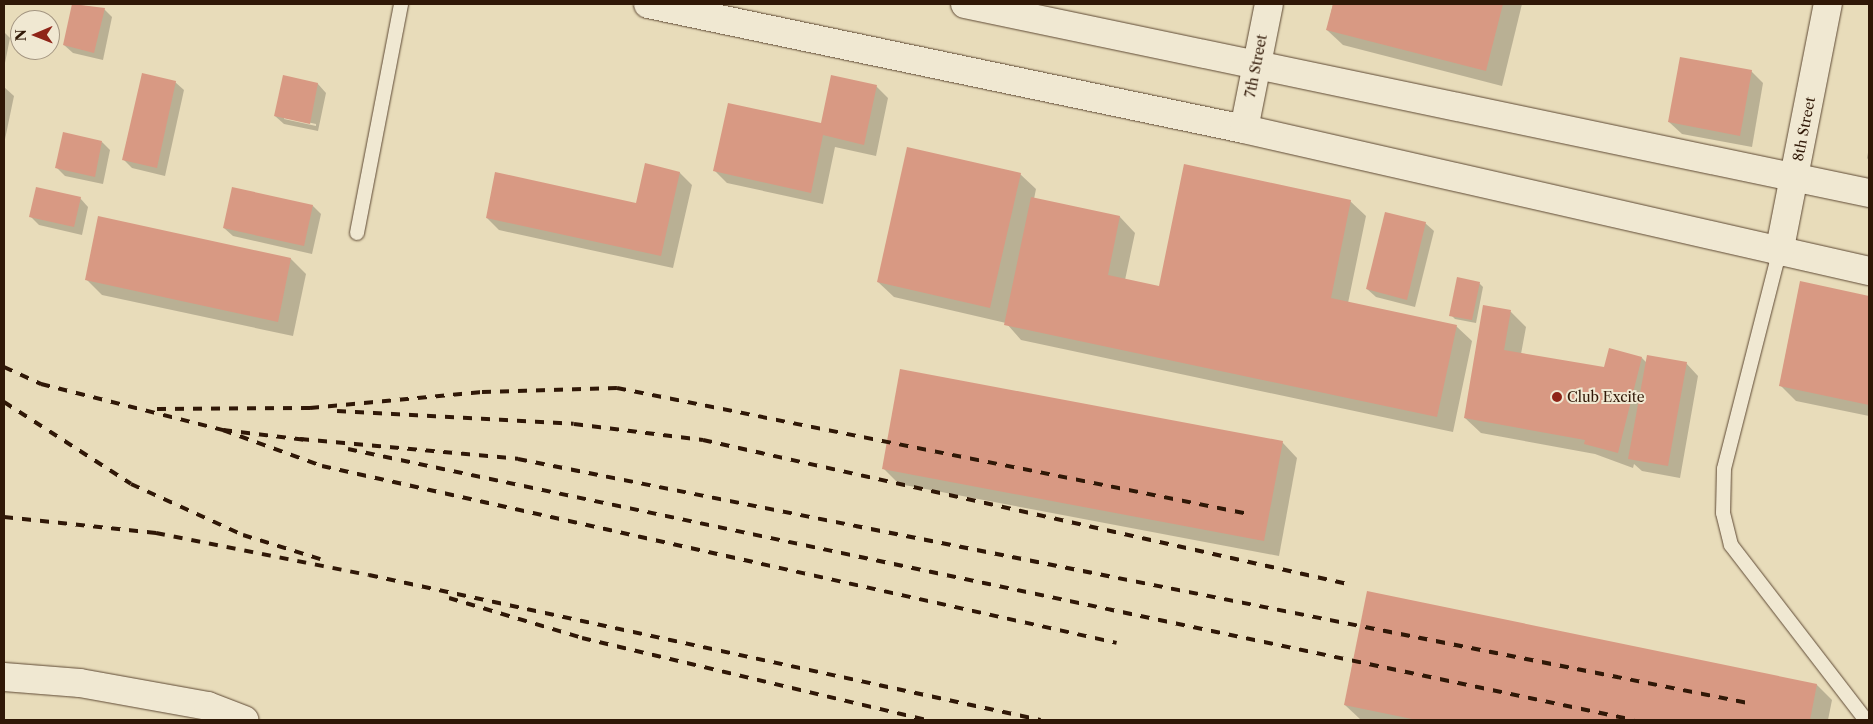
<!DOCTYPE html>
<style>
body{margin:0}
#map{position:relative;width:1873px;height:724px;overflow:hidden;background:#e8dcba;font-family:"Libre Caslon Text",serif}
div>[style]{position:absolute}
.shadow>*{inset:0;background:#0003}
.building>*{inset:0;background:#d89983}
.roads{filter:drop-shadow(0 0 1px #5e4934) drop-shadow(0 0 1px #5e4934)}
.lane>*{height:14px;margin:-7px;padding:0 7px;transform-origin:7px;border-radius:7px;background:#f0e8d2}
.street>*{height:28px;margin:-14px;padding:0 14px;transform-origin:14px;border-radius:14px;background:#f0e8d2}
.rail>*{height:4px;margin-top:-2px;transform-origin:0;background:repeating-linear-gradient(90deg,#301807 0 9px,transparent 0 18px)}
.dots>*{width:14px;height:14px;translate:-50% -50%;box-sizing:border-box;border:2px solid #f0e8d2;border-radius:50%}
span{translate:-50% -50%;white-space:nowrap;text-align:center;line-height:1.15;-webkit-text-stroke:4px #f0e8d2;paint-order:stroke}
.street-label{font-size:14px;color:#301807}
.poi-label{font-size:14px;color:#301807}
.left{translate:0 -50%;text-align:left}
.frame{position:absolute;inset:0;border:5px solid #301807;pointer-events:none}
.north{position:absolute;left:10px;top:10px;width:50px;height:50px;box-sizing:border-box;background:#f0e8d2;border:1px solid #a39581;border-radius:50%;rotate:269deg;font-size:14px;font-weight:700;line-height:20px;text-align:center;color:#301807}
.north::after{content:'';display:block;margin:auto;width:18px;height:22px;background:#8f2418;clip-path:polygon(50% 0,100% 100%,50% 72%,0 100%)}
</style>
<div id="map">
<div class="shadow">
<i style="clip-path:polygon(73px 4px,104px 9px,112px 17px,103px 60px,73px 53px,64px 45px)"></i>
<i style="clip-path:polygon(1333px 4px,1522px 4px,1502px 86px,1343px 45px,1327px 30px)"></i>
<i style="clip-path:polygon(4px 32px,10px 38px,4px 68px)"></i>
<i style="clip-path:polygon(1751px 71px,1763px 83px,1752px 147px,1682px 134px,1669px 122px)"></i>
<i style="clip-path:polygon(evenodd,284px 77px,318px 84px,326px 93px,318px 131px,284px 124px,275px 116px,284px 77px,284px 117px,316px 124px,316px 126px,284px 119px,284px 117px)"></i>
<i style="clip-path:polygon(175px 82px,184px 90px,165px 176px,132px 168px,123px 159px)"></i>
<i style="clip-path:polygon(876px 86px,888px 98px,876px 156px,835px 147px,823px 204px,727px 183px,715px 171px,822px 125px)"></i>
<i style="clip-path:polygon(4px 87px,14px 96px,4px 144px)"></i>
<i style="clip-path:polygon(102px 142px,110px 150px,103px 184px,65px 176px,57px 168px)"></i>
<i style="clip-path:polygon(1869px 147px,1869px 161px,1867px 158px)"></i>
<i style="clip-path:polygon(646px 165px,680px 173px,692px 185px,673px 268px,499px 230px,487px 218px,637px 204px)"></i>
<i style="clip-path:polygon(1020px 174px,1036px 189px,1034px 199px,1120px 217px,1135px 233px,1125px 280px,1160px 287px,1350px 201px,1366px 216px,1348px 303px,1456px 326px,1472px 341px,1453px 432px,1021px 340px,1006px 323px,894px 297px,878px 282px)"></i>
<i style="clip-path:polygon(80px 198px,88px 207px,82px 235px,39px 225px,31px 217px)"></i>
<i style="clip-path:polygon(313px 206px,321px 214px,312px 254px,233px 236px,224px 228px)"></i>
<i style="clip-path:polygon(1425px 223px,1434px 231px,1415px 307px,1376px 297px,1367px 289px)"></i>
<i style="clip-path:polygon(291px 259px,306px 274px,293px 336px,102px 295px,86px 279px)"></i>
<i style="clip-path:polygon(1801px 282px,1869px 297px,1869px 416px,1796px 401px,1780px 385px)"></i>
<i style="clip-path:polygon(1479px 283px,1483px 287px,1476px 323px,1455px 319px,1451px 315px)"></i>
<i style="clip-path:polygon(1484px 307px,1511px 312px,1526px 327px,1521px 354px,1605px 369px,1642px 358px,1647px 363px,1686px 363px,1698px 376px,1680px 478px,1642px 471px,1634px 464px,1633px 468px,1595px 454px,1481px 433px,1465px 418px)"></i>
<i style="clip-path:polygon(1282px 442px,1297px 458px,1279px 556px,899px 484px,883px 468px)"></i>
<i style="clip-path:polygon(1817px 685px,1832px 700px,1828px 720px,1361px 720px,1345px 705px)"></i>
</div>
<div class="building">
<i style="clip-path:polygon(72px 4px,105px 8px,94px 53px,63px 45px)"></i>
<i style="clip-path:polygon(1333px 4px,1503px 4px,1486px 71px,1326px 30px)"></i>
<i style="clip-path:polygon(1680px 57px,1752px 70px,1740px 136px,1668px 122px)"></i>
<i style="clip-path:polygon(142px 73px,176px 81px,157px 168px,122px 160px)"></i>
<i style="clip-path:polygon(283px 75px,318px 83px,310px 124px,274px 116px)"></i>
<i style="clip-path:polygon(831px 75px,877px 85px,864px 145px,823px 135px,811px 193px,713px 171px,728px 103px,821px 123px)"></i>
<i style="clip-path:polygon(63px 132px,102px 141px,95px 177px,55px 168px)"></i>
<i style="clip-path:polygon(907px 147px,1021px 173px,990px 308px,877px 282px)"></i>
<i style="clip-path:polygon(645px 163px,680px 172px,661px 256px,486px 218px,495px 172px,636px 203px)"></i>
<i style="clip-path:polygon(1184px 164px,1351px 200px,1331px 298px,1457px 325px,1437px 417px,1004px 325px,1031px 197px,1120px 216px,1108px 275px,1159px 286px)"></i>
<i style="clip-path:polygon(36px 187px,81px 197px,74px 227px,29px 217px)"></i>
<i style="clip-path:polygon(232px 187px,313px 205px,304px 246px,223px 228px)"></i>
<i style="clip-path:polygon(1385px 212px,1426px 222px,1407px 300px,1366px 289px)"></i>
<i style="clip-path:polygon(98px 216px,291px 258px,278px 322px,85px 280px)"></i>
<i style="clip-path:polygon(1457px 277px,1480px 282px,1472px 320px,1449px 316px)"></i>
<i style="clip-path:polygon(1800px 281px,1869px 296px,1869px 405px,1779px 386px)"></i>
<i style="clip-path:polygon(1483px 305px,1511px 310px,1504px 350px,1604px 367px,1609px 348px,1642px 357px,1618px 453px,1584px 444px,1585px 440px,1464px 418px)"></i>
<i style="clip-path:polygon(1647px 355px,1687px 362px,1668px 466px,1628px 459px)"></i>
<i style="clip-path:polygon(900px 369px,1283px 441px,1264px 541px,882px 469px)"></i>
<i style="clip-path:polygon(1367px 591px,1817px 684px,1810px 720px,1417px 720px,1344px 705px)"></i>
</div>
<div class="roads">
<div class="lane">
<i style="left:357px;top:233px;width:233px;rotate:-79.1deg"></i>
<i style="left:1779px;top:253px;width:223px;rotate:104.3deg"></i>
<i style="left:1724px;top:469px;width:44px;rotate:91.3deg"></i>
<i style="left:1723px;top:513px;width:33px;rotate:76deg"></i>
<i style="left:1731px;top:545px;width:221px;rotate:52.4deg"></i>
</div>
<div class="street">
<i style="left:648px;top:4px;width:609px;rotate:11.85deg"></i>
<i style="left:1244px;top:129px;width:641px;rotate:12.8deg"></i>
<i style="left:965px;top:4px;width:924px;rotate:11.81deg"></i>
<i style="left:1244px;top:129px;width:127px;rotate:-78.7deg"></i>
<i style="left:1779px;top:253px;width:254px;rotate:-78.9deg"></i>
<i style="left:4px;top:677px;width:76px;rotate:4.5deg"></i>
<i style="left:80px;top:683px;width:130px;rotate:10.2deg"></i>
<i style="left:208px;top:706px;width:39px;rotate:21deg"></i>
</div>
</div>
<div class="rail">
<i style="left:4px;top:367px;width:41px;rotate:24.7deg"></i>
<i style="left:41px;top:384px;width:188px;rotate:14.2deg"></i>
<i style="left:223px;top:430px;width:105px;rotate:20deg"></i>
<i style="left:322px;top:466px;width:814px;rotate:12.55deg"></i>
<i style="left:4px;top:402px;width:151px;rotate:32.8deg"></i>
<i style="left:131px;top:484px;width:123px;rotate:24.5deg"></i>
<i style="left:243px;top:535px;width:81px;rotate:17.3deg"></i>
<i style="left:157px;top:409px;width:153px;rotate:-0.4deg"></i>
<i style="left:310px;top:408px;width:173px;rotate:-5.3deg"></i>
<i style="left:482px;top:392px;width:135px;rotate:-1.7deg"></i>
<i style="left:617px;top:388px;width:644px;rotate:11.28deg"></i>
<i style="left:337px;top:411px;width:237px;rotate:3.1deg"></i>
<i style="left:574px;top:424px;width:130px;rotate:7.1deg"></i>
<i style="left:703px;top:440px;width:665px;rotate:12.59deg"></i>
<i style="left:223px;top:430px;width:84px;rotate:6.9deg"></i>
<i style="left:300px;top:439px;width:219px;rotate:5.2deg"></i>
<i style="left:518px;top:459px;width:1259px;rotate:11.22deg"></i>
<i style="left:348px;top:449px;width:1314px;rotate:11.9deg"></i>
<i style="left:4px;top:517px;width:153px;rotate:6deg"></i>
<i style="left:156px;top:533px;width:217px;rotate:11.2deg"></i>
<i style="left:369px;top:575px;width:687px;rotate:12.18deg"></i>
<i style="left:449px;top:598px;width:139px;rotate:16.7deg"></i>
<i style="left:582px;top:638px;width:353px;rotate:13.4deg"></i>
</div>
<div class="dots">
<i style="left:1557px;top:397px;background:#8f2418"></i>
</div>
<div class="street-label">
<span style="left:1256px;top:66px;rotate:-79deg">7th Street</span>
<span style="left:1804px;top:129px;rotate:-79deg">8th Street</span>
</div>
<div class="poi-label">
<span class="left" style="left:1567px;top:397px">Club Excite</span>
</div>
<div class="frame"></div>
<div class="north">N</div>
</div>
